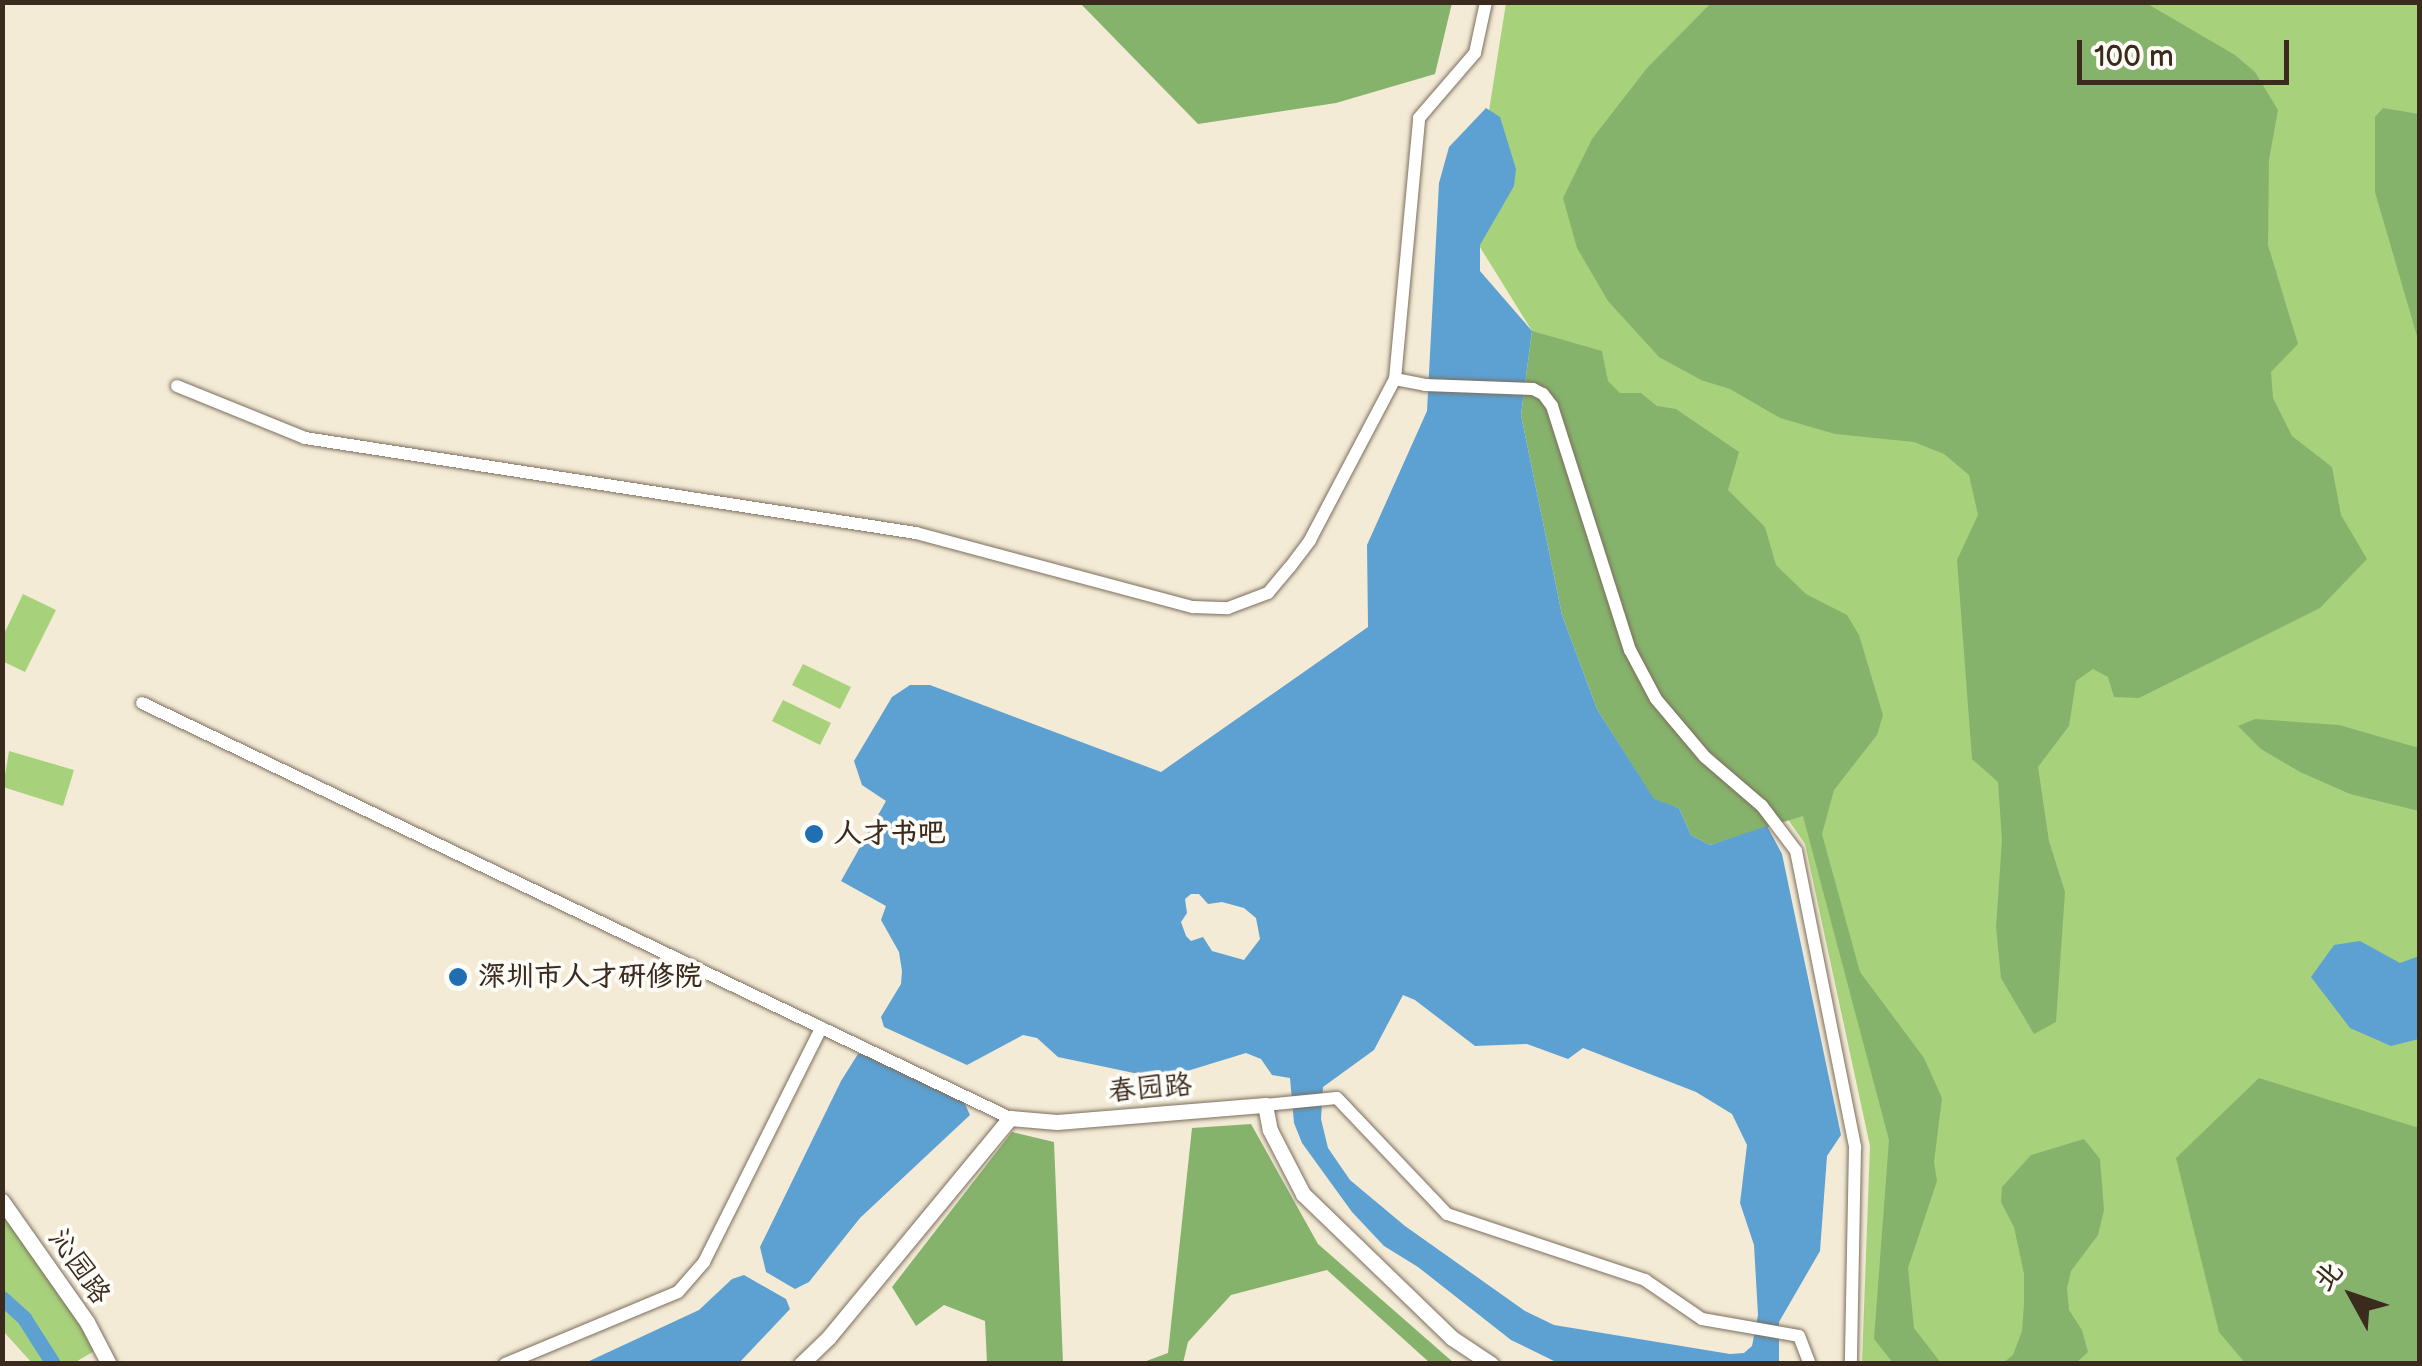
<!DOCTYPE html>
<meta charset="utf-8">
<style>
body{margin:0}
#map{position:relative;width:2422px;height:1366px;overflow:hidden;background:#f4ebd6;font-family:"Balsamiq Sans","LXGW WenKai TC",sans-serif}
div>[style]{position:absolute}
.green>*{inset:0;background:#a8d17c}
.forest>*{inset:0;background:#86b36c}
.water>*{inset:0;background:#5da1d2}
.canal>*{height:15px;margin:-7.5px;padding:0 7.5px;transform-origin:7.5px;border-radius:7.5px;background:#5da1d2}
.roads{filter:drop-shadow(0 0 2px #7c6e5e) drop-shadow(0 0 2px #7c6e5e)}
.minor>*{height:12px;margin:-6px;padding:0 6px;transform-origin:6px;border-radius:6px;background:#fff}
.tertiary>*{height:15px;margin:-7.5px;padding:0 7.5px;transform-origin:7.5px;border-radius:7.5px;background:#fff}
.dots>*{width:28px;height:28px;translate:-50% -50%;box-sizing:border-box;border:5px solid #fdfcf7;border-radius:50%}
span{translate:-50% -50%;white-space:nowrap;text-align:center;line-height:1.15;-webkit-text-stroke:8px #fdfcf7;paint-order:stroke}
.poi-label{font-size:28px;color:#3b2a1e;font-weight:700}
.left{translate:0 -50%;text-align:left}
.street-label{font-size:28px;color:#3b2a1e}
.frame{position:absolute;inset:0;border:5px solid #3b2a1e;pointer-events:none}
.north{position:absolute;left:2302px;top:1246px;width:100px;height:100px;-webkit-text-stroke:8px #fdfcf7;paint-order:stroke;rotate:310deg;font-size:28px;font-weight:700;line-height:40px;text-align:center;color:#3b2a1e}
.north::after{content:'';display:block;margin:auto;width:35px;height:45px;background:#3b2a1e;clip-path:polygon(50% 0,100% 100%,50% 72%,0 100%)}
.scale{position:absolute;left:2077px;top:40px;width:212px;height:45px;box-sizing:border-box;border:5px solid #3b2a1e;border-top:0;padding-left:12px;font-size:30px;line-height:35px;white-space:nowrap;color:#3b2a1e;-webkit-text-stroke:8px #fdfcf7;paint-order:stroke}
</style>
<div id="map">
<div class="green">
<i style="clip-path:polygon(1506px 3px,2419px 3px,2419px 1363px,1862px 1363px,1870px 1146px,1805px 844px,1750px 764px,1532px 331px,1470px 231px)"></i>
<i style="clip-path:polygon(23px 594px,56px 610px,25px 672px,2px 661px,3px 636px)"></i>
<i style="clip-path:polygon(803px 664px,851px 687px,840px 709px,792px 685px)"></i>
<i style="clip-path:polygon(783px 700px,831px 723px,820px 745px,772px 721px)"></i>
<i style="clip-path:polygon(9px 751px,74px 770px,63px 806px,3px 787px)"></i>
<i style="clip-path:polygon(2px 1198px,106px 1344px,74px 1363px,32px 1363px,3px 1331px)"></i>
</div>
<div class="forest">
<i style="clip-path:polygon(1080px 3px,1452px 3px,1435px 74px,1336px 103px,1198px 124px)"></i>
<i style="clip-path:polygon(1711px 3px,2146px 3px,2235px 55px,2255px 72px,2278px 110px,2269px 160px,2268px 245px,2298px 344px,2271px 372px,2273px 398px,2292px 436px,2332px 467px,2341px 515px,2367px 559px,2320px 608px,2139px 698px,2114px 697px,2108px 677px,2093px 669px,2076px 681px,2069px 726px,2038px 767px,2049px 841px,2065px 892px,2056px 1022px,2034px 1034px,2001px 978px,1996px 927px,2002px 840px,1998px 782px,1972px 759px,1957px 560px,1978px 515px,1969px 475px,1944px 454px,1914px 442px,1835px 434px,1780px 418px,1730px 389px,1701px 380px,1659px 357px,1608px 301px,1577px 248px,1563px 198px,1592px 139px,1647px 68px)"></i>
<i style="clip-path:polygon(2383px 108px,2419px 114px,2419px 343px,2375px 192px,2375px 117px)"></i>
<i style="clip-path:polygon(1532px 331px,1602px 351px,1608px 381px,1620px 393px,1641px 393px,1657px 406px,1676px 409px,1739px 452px,1728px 490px,1765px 527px,1776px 565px,1806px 594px,1847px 615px,1859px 635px,1883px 715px,1877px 735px,1834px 790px,1822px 834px,1860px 972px,1924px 1058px,1942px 1098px,1934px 1162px,1937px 1181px,1908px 1268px,1914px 1328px,1941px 1363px,1893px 1363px,1874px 1339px,1889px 1140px,1803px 816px,1710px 845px,1691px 835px,1679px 808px,1654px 800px,1597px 709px,1562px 615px,1521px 415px)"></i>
<i style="clip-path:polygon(2255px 719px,2339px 725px,2419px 748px,2419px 811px,2350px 794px,2300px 772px,2261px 749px,2238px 726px)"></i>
<i style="clip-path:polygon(2259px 1078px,2419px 1128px,2419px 1363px,2245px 1363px,2219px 1332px,2176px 1158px)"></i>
<i style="clip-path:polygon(1251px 1124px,1318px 1244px,1454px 1363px,1430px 1363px,1327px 1270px,1231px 1295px,1188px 1342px,1183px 1363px,1141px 1363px,1168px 1353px,1192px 1128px)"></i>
<i style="clip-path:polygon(1012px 1132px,1054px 1142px,1063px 1363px,987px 1363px,985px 1321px,944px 1305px,916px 1326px,892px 1287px)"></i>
<i style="clip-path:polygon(2084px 1139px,2100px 1159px,2104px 1210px,2098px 1235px,2071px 1271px,2067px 1288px,2069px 1310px,2082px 1330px,2088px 1352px,2076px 1363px,2003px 1363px,2013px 1355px,2022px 1331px,2024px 1304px,2024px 1274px,2014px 1227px,2001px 1202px,2002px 1187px,2031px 1155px)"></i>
</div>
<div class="water">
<i style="clip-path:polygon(evenodd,1486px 108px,1500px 117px,1516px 169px,1514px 186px,1480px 245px,1480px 271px,1532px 331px,1521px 415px,1562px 615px,1597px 709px,1654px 799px,1679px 808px,1691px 835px,1710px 845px,1767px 826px,1782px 854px,1841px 1135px,1827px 1156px,1820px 1251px,1779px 1322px,1779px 1363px,1558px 1363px,1511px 1340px,1418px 1267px,1384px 1246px,1352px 1212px,1302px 1143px,1294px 1123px,1290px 1078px,1272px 1075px,1261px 1059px,1246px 1053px,1184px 1072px,1134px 1073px,1058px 1057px,1037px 1038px,1023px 1035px,967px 1065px,884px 1027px,881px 1017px,901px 984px,902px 971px,899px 952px,881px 920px,886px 906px,841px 881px,886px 801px,862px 785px,854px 761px,892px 697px,910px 685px,930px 685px,1161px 772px,1368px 627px,1367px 545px,1427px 411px,1439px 183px,1449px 147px,1486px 108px,1191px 894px,1199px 894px,1208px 904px,1222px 902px,1244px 908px,1256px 918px,1260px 939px,1244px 960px,1212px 951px,1203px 937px,1191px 941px,1186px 936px,1181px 922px,1187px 913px,1185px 899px,1191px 894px,1486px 108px,1403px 995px,1415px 1000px,1475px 1046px,1527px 1044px,1568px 1059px,1583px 1048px,1696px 1092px,1732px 1114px,1747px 1145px,1740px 1203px,1754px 1245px,1758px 1315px,1752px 1346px,1744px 1353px,1730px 1354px,1554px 1325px,1525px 1311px,1405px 1226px,1350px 1180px,1328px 1148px,1321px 1119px,1323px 1087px,1374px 1050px,1403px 995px)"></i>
<i style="clip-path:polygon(2360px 941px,2400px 963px,2419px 956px,2419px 1039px,2391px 1046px,2350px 1028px,2311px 977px,2334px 945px)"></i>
<i style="clip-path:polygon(876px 1053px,961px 1095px,970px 1115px,860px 1218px,809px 1282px,795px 1289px,766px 1272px,760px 1247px,841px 1081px,858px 1054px)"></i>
<i style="clip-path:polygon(744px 1275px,786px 1299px,790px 1309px,739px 1363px,585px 1363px,699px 1310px,732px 1279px)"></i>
</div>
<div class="canal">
<i style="left:2px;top:1298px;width:30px;rotate:42deg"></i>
<i style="left:24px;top:1318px;width:52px;rotate:57.5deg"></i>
</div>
<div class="roads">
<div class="minor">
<i style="left:1395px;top:379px;width:262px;rotate:-84.7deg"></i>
<i style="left:1419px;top:118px;width:86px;rotate:-49.3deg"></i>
<i style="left:1475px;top:53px;width:52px;rotate:-77.8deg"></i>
<i style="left:177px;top:386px;width:138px;rotate:22.1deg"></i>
<i style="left:305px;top:438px;width:618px;rotate:8.84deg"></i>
<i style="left:916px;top:533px;width:287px;rotate:15deg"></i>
<i style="left:1193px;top:607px;width:35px;rotate:2deg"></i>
<i style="left:1228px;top:608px;width:43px;rotate:-20.6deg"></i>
<i style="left:1268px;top:593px;width:34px;rotate:-50deg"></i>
<i style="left:1290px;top:567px;width:34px;rotate:-53deg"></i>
<i style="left:1310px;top:540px;width:182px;rotate:-62.2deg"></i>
<i style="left:1395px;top:379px;width:31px;rotate:11deg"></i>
<i style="left:1425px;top:385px;width:108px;rotate:2.1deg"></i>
<i style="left:1533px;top:389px;width:11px;rotate:27deg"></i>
<i style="left:1543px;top:394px;width:15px;rotate:53deg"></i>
<i style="left:1552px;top:406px;width:256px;rotate:72.3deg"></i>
<i style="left:1630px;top:650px;width:55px;rotate:62deg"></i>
<i style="left:1656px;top:699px;width:76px;rotate:49.8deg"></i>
<i style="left:1705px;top:757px;width:75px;rotate:40.7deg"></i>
<i style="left:1762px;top:806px;width:56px;rotate:52.9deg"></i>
<i style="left:1796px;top:851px;width:302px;rotate:78.7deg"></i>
<i style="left:1855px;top:1147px;width:217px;rotate:91.1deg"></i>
<i style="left:142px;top:703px;width:962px;rotate:25.55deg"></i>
<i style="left:1265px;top:1105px;width:72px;rotate:-5.6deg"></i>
<i style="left:1337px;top:1098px;width:160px;rotate:46.5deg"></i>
<i style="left:1447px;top:1214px;width:209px;rotate:18.4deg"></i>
<i style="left:1645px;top:1280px;width:69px;rotate:34.4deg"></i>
<i style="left:1702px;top:1319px;width:98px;rotate:9.9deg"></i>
<i style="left:1799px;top:1336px;width:30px;rotate:69deg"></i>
<i style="left:505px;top:1364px;width:187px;rotate:-22.6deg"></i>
<i style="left:678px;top:1292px;width:40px;rotate:-49deg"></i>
<i style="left:704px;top:1262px;width:262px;rotate:-63.4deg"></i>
</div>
<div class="tertiary">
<i style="left:2px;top:1201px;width:148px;rotate:54.9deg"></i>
<i style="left:87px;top:1322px;width:47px;rotate:62.4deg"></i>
<i style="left:801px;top:1364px;width:37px;rotate:-44deg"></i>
<i style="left:828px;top:1338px;width:286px;rotate:-50.4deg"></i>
<i style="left:1010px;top:1118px;width:47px;rotate:4.9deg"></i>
<i style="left:1057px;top:1122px;width:209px;rotate:-4.7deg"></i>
<i style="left:1265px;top:1105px;width:25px;rotate:79deg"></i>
<i style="left:1270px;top:1130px;width:72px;rotate:62.7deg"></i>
<i style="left:1303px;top:1194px;width:207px;rotate:44deg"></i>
<i style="left:1452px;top:1338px;width:47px;rotate:33.7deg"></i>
</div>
</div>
<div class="dots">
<i style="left:814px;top:834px;background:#1f6fb2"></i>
<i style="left:458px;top:977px;background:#1f6fb2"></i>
</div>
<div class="poi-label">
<span class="left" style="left:834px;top:834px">人才书吧</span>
<span class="left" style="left:478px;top:977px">深圳市人才研修院</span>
</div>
<div class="street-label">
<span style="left:1150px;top:1089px;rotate:-5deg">春园路</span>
<span style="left:79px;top:1267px;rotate:55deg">沁园路</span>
</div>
<div class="frame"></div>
<div class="north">北</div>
<div class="scale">100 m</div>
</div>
